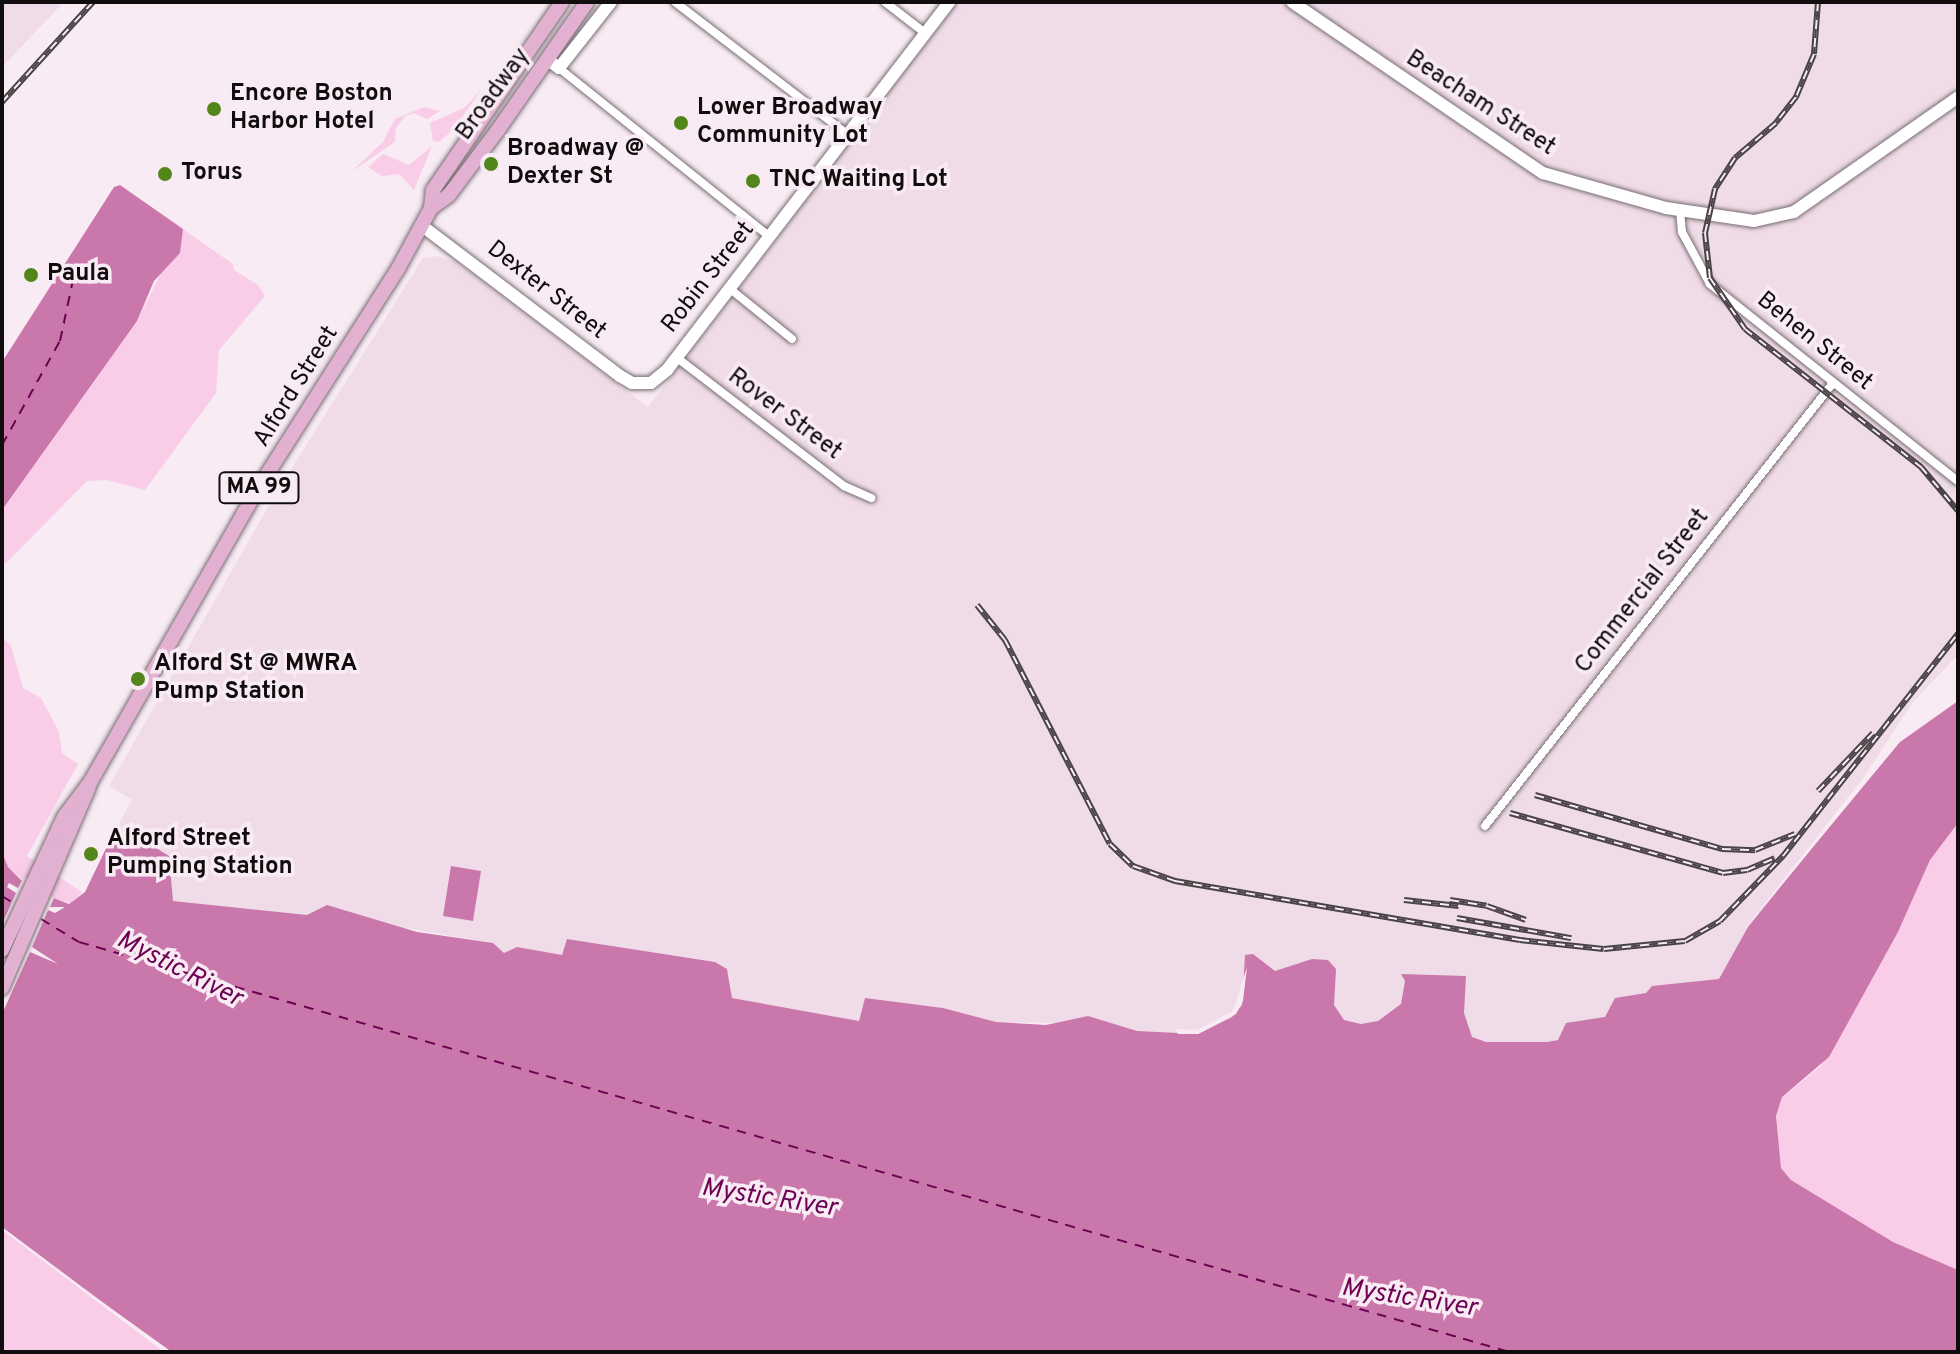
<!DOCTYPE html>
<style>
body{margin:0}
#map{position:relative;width:1960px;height:1354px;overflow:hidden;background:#f8ebf3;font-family:Overpass,sans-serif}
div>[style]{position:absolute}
.built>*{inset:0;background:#f0dce8}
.green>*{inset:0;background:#f9cde7}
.water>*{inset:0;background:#ca77ab}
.pier>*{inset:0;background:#f8ebf3}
.ferry>*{height:2px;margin-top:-1px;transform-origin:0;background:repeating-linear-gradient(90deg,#6d0252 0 10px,transparent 0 18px)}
.roads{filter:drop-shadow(0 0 2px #786d73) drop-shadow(0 0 2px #786d73)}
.street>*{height:8px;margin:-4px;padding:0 4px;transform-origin:4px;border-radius:4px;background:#fff}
.secondary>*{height:12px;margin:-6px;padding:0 6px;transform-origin:6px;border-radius:6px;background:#fff}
.primary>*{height:14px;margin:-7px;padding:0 7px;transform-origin:7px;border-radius:7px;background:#e2b0d0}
.rail>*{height:6px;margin-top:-3px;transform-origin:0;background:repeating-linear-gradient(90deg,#f8ebf3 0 9px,#494346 0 18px);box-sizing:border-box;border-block:2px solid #494346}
.dots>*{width:22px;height:22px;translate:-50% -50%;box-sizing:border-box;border:4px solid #f8ebf3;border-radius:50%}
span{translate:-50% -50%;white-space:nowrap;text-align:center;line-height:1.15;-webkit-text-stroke:7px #f8ebf3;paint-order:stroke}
.shield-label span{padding:2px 6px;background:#f8ebf3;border:2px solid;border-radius:6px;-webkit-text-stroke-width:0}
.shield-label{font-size:22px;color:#110d0f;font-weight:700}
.poi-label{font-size:24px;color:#110d0f;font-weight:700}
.left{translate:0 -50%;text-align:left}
.street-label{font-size:24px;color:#110d0f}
.water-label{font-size:26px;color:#6d0252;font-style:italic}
.frame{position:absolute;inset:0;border:4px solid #110d0f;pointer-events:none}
</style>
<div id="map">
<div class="built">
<i style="clip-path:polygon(2px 2px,64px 2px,2px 67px)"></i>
<i style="clip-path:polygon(958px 2px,1958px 2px,1958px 654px,1913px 700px,1895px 738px,1835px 821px,1748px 927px,1637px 1158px,1053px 1023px,996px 1022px,943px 1008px,865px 999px,859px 1021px,732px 998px,729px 974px,715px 962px,567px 939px,562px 955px,517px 947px,504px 954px,493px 943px,387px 925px,172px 901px,111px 838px,132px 800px,109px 786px,272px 500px,423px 258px,436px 256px,457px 262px,648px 407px)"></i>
</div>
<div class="green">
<i style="clip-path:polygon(481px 90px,454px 129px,439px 142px,433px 141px,430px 123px,464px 108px)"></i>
<i style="clip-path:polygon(424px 107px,440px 111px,427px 119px,414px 113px,405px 116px,396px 128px,395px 142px,351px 172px,383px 142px,395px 119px)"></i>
<i style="clip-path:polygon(432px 146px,414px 190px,399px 174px,382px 176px,368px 167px,383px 154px,409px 165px)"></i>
<i style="clip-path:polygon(183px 229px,233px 264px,234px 270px,258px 285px,265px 296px,219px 350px,216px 393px,145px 490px,107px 480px,87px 481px,2px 567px,2px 510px,13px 489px,137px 321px)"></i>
<i style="clip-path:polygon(2px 636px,11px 646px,23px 688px,41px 698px,59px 732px,62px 753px,78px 764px,27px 856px,82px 892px,71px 903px,40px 896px,8px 867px,2px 852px)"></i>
<i style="clip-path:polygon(1958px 823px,1958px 1270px,1893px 1242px,1791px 1180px,1781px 1168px,1776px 1116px,1782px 1097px,1820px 1067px,1835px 1044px,1898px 932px,1930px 860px)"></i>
<i style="clip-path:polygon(2px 1230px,169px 1350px,169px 1352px,2px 1352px)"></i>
</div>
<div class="water">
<i style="clip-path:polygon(120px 185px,183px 229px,180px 253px,154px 281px,137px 321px,2px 510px,2px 362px,114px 187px)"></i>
<i style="clip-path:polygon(1958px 654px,1958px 823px,1930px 860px,1898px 932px,1829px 1057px,1782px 1097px,1776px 1116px,1781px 1168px,1791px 1180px,1893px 1242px,1958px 1270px,1958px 1352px,169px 1352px,2px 1227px,2px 852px,8px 867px,30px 889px,69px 904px,85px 892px,111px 838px,119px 833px,143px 840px,169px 856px,173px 901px,307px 915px,327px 905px,417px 932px,493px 943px,504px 953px,517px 947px,562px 955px,567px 939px,715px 962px,727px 969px,732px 998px,859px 1021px,865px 998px,943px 1008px,996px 1022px,1046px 1025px,1088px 1016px,1137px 1031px,1198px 1034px,1232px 1017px,1242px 1005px,1245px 955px,1253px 954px,1275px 971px,1312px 959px,1328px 960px,1336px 969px,1334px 1005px,1344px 1020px,1361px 1024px,1378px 1021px,1401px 1004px,1405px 981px,1401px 974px,1466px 976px,1464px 1013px,1472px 1037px,1486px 1042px,1547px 1042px,1558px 1040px,1566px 1023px,1605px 1017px,1615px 998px,1646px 993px,1652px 986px,1719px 979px,1748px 927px,1868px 779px,1914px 700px)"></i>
<i style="clip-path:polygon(451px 866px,481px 871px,473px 921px,443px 916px)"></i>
</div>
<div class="pier">
<i style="clip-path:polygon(1958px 654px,1958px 701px,1900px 742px,1736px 940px,1864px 777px,1914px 700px)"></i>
<i style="clip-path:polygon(24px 877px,54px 898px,50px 907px,65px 907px,55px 913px,48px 910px,32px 947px,58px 964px,30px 952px,2px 1014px,2px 924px,16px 893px,7px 887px,9px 883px,18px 888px)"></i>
<i style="clip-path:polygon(1247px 967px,1243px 1001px,1236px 1014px,1198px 1034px,1178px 1034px,1175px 1029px,1197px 1030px,1233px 1011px)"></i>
<i style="clip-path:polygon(2px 1230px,169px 1350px,164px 1352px)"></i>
</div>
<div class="ferry">
<i style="left:2px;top:445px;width:119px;rotate:-60.9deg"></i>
<i style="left:60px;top:341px;width:67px;rotate:-78deg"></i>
<i style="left:2px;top:896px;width:19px;rotate:32deg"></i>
<i style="left:41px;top:919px;width:44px;rotate:31.2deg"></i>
<i style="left:79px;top:942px;width:1489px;rotate:15.99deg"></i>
</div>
<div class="roads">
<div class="street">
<i style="left:675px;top:2px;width:217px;rotate:37.5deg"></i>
<i style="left:885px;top:2px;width:51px;rotate:37.8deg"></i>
<i style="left:559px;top:68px;width:269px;rotate:38.7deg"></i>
<i style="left:1680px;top:210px;width:22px;rotate:85deg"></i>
<i style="left:1682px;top:232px;width:59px;rotate:61.7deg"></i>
<i style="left:1710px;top:284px;width:317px;rotate:38.5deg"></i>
<i style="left:729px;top:288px;width:81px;rotate:39deg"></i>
<i style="left:676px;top:357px;width:212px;rotate:37.5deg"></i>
<i style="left:844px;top:486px;width:30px;rotate:24deg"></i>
<i style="left:1485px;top:826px;width:563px;rotate:-51.85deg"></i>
</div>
<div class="secondary">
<i style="left:1292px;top:2px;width:304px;rotate:34.3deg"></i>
<i style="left:1543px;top:173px;width:128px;rotate:15.9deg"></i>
<i style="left:1666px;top:208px;width:89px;rotate:8.4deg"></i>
<i style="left:1754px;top:221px;width:41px;rotate:-12.7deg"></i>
<i style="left:1794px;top:212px;width:200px;rotate:-35deg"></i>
<i style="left:547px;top:59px;width:15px;rotate:37deg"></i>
<i style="left:559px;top:68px;width:84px;rotate:-51.8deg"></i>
<i style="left:421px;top:225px;width:250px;rotate:37.2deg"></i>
<i style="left:620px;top:376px;width:14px;rotate:30deg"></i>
<i style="left:632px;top:383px;width:19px"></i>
<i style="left:651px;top:383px;width:21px;rotate:-39deg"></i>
<i style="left:667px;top:370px;width:464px;rotate:-52.5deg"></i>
</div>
<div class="primary">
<i style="left:431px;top:208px;width:22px;rotate:-36deg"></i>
<i style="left:449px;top:195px;width:81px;rotate:-53deg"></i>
<i style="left:498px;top:130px;width:156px;rotate:-55.2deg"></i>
<i style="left:2px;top:950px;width:147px;rotate:-65deg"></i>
<i style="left:64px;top:817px;width:45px;rotate:-53.1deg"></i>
<i style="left:91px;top:781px;width:335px;rotate:-60.3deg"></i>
<i style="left:257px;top:490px;width:264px;rotate:-57.5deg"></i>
<i style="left:399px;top:267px;width:67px;rotate:-61.5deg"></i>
<i style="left:431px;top:208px;width:18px;rotate:-84deg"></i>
<i style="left:433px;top:190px;width:228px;rotate:-55.5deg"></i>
<i style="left:2px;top:988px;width:219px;rotate:-66.6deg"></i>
</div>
</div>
<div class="rail">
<i style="left:1818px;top:2px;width:52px;rotate:94.4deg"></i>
<i style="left:1814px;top:54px;width:47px;rotate:112.7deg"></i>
<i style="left:1796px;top:97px;width:33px;rotate:128deg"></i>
<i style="left:1776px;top:123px;width:54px;rotate:139.5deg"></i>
<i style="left:1735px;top:158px;width:37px;rotate:123deg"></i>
<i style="left:1715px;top:189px;width:45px;rotate:102.8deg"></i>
<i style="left:1705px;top:233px;width:45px;rotate:83.7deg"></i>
<i style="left:1710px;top:278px;width:62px;rotate:55.5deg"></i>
<i style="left:1745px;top:329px;width:224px;rotate:38.1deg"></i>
<i style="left:1921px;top:467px;width:57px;rotate:49.9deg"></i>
<i style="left:2px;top:102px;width:135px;rotate:-47.7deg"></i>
<i style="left:977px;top:605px;width:45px;rotate:51.3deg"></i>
<i style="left:1005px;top:640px;width:229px;rotate:62.8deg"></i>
<i style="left:1110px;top:844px;width:32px;rotate:44deg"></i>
<i style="left:1133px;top:866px;width:45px;rotate:19.7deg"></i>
<i style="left:1175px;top:881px;width:350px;rotate:9.7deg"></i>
<i style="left:1520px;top:940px;width:84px;rotate:6.1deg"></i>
<i style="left:1604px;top:949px;width:81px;rotate:-5.6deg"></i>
<i style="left:1685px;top:941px;width:40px;rotate:-29.7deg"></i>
<i style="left:1720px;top:921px;width:91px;rotate:-45.9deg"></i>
<i style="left:1783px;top:856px;width:283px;rotate:-51.8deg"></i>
<i style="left:1818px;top:791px;width:80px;rotate:-46.5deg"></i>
<i style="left:1535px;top:795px;width:195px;rotate:16.1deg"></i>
<i style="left:1722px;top:849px;width:33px;rotate:2deg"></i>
<i style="left:1755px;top:850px;width:43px;rotate:-21.8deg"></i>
<i style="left:1510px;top:813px;width:221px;rotate:15.7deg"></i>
<i style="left:1723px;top:873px;width:24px;rotate:-7deg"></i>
<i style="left:1747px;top:870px;width:30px;rotate:-23deg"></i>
<i style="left:1404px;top:900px;width:55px;rotate:6.2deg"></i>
<i style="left:1450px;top:900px;width:37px;rotate:9deg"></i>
<i style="left:1487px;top:906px;width:41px;rotate:19.7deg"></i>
<i style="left:1457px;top:918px;width:116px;rotate:10deg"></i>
</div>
<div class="dots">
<i style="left:214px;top:109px;background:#52851a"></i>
<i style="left:681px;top:123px;background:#52851a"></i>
<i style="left:491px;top:164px;background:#52851a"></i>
<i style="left:165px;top:174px;background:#52851a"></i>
<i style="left:753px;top:181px;background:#52851a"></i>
<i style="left:31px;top:275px;background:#52851a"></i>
<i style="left:138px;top:679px;background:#52851a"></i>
<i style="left:91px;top:854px;background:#52851a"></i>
</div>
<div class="shield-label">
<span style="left:259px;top:488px">MA 99</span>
</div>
<div class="poi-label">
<span class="left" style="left:230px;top:109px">Encore Boston<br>Harbor Hotel</span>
<span class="left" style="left:697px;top:123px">Lower Broadway<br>Community Lot</span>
<span class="left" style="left:507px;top:164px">Broadway @<br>Dexter St</span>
<span class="left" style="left:181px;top:174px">Torus</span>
<span class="left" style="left:769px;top:181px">TNC Waiting Lot</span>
<span class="left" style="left:47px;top:275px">Paula</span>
<span class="left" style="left:154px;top:679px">Alford St @ MWRA<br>Pump Station</span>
<span class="left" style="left:107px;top:854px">Alford Street<br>Pumping Station</span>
</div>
<div class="street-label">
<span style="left:494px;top:95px;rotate:-54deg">Broadway</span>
<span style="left:1480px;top:104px;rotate:33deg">Beacham Street</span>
<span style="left:709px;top:278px;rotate:-52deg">Robin Street</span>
<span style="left:546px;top:291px;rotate:38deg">Dexter Street</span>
<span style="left:1814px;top:342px;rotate:39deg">Behen Street</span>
<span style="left:297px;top:387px;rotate:-58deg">Alford Street</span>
<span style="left:784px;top:415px;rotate:37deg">Rover Street</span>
<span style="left:1643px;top:592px;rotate:-52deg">Commercial Street</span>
</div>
<div class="water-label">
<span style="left:179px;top:970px;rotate:27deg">Mystic River</span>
<span style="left:769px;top:1199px;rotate:9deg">Mystic River</span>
<span style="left:1409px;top:1299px;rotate:9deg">Mystic River</span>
</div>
<div class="frame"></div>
</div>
